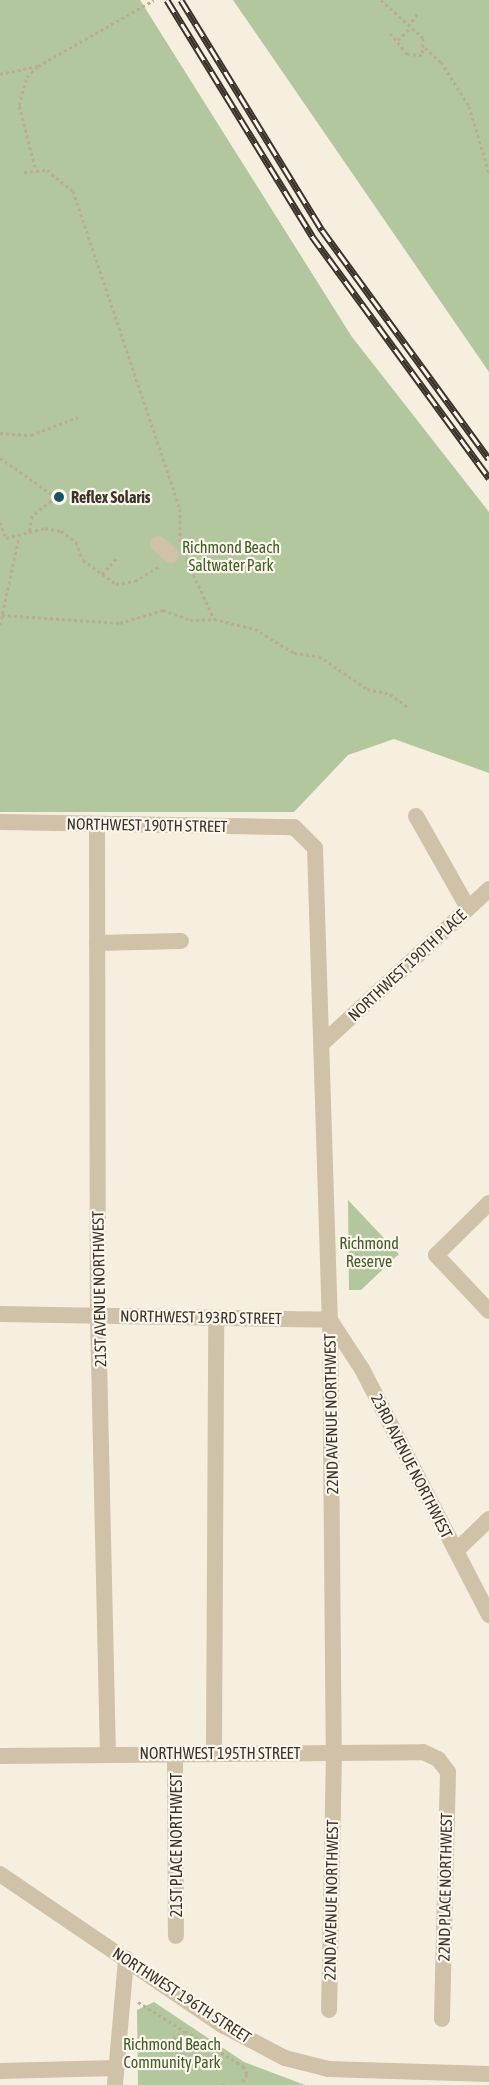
<!DOCTYPE html>
<style>
body{margin:0}
#map{position:relative;width:489px;height:2085px;overflow:hidden;background:#f6efdf;font-family:"Asap Condensed",sans-serif}
div>[style]{position:absolute}
.green>*{inset:0;background:#b2c79d}
.path>*{height:3px;margin-top:-1.5px;transform-origin:0;background:repeating-linear-gradient(90deg,#bcab93 0 3px,transparent 0 6px)}
.minor>*{height:16px;margin:-8px;padding:0 8px;transform-origin:8px;border-radius:8px;background:#d0c1a9}
.rail>*{height:7px;margin-top:-3.5px;transform-origin:0;background:repeating-linear-gradient(90deg,#fcf7ec 0 14px,#3c3229 0 28px);box-sizing:border-box;border-block:2px solid #3c3229}
.dots>*{width:16px;height:16px;translate:-50% -50%;box-sizing:border-box;border:3px solid #fcf7ec;border-radius:50%}
span{translate:-50% -50%;white-space:nowrap;text-align:center;line-height:1.15;-webkit-text-stroke:4.5px #fcf7ec;paint-order:stroke}
.poi-label{font-size:16px;color:#3c3229;font-weight:700}
.left{translate:0 -50%;text-align:left}
.park-label{font-size:16px;color:#425d2a}
.street-label{font-size:16px;color:#3c3229}
</style>
<div id="map">
<div class="green">
<i style="clip-path:polygon(0 0,140px 0,352px 337px,489px 512px,489px 773px,394px 739px,348px 755px,294px 812px,0 812px)"></i>
<i style="clip-path:polygon(233px 0,489px 0,489px 372px)"></i>
<i style="clip-path:polygon(348px 1200px,399px 1254px,361px 1290px,349px 1290px)"></i>
<i style="clip-path:polygon(154px 2002px,244px 2062px,305px 2085px,138px 2085px,137px 2010px)"></i>
</div>
<div class="path">
<i style="left:381px;top:0;width:57px;rotate:42.1deg"></i>
<i style="left:423px;top:38px;width:17px;rotate:93deg"></i>
<i style="left:422px;top:55px;width:15px;rotate:-176deg"></i>
<i style="left:407px;top:54px;width:27px;rotate:-129deg"></i>
<i style="left:408px;top:26px;width:15px;rotate:-53deg"></i>
<i style="left:398px;top:40px;width:17px;rotate:-45deg"></i>
<i style="left:425px;top:48px;width:21px;rotate:41deg"></i>
<i style="left:441px;top:62px;width:52px;rotate:57.5deg"></i>
<i style="left:469px;top:106px;width:70px;rotate:73.4deg"></i>
<i style="left:0;top:74px;width:39px;rotate:-12deg"></i>
<i style="left:38px;top:66px;width:133px;rotate:-29.6deg"></i>
<i style="left:35px;top:167px;width:64px;rotate:-104.5deg"></i>
<i style="left:19px;top:105px;width:29px;rotate:-74deg"></i>
<i style="left:27px;top:77px;width:16px;rotate:-45deg"></i>
<i style="left:24px;top:172px;width:23px;rotate:-5deg"></i>
<i style="left:47px;top:170px;width:33px;rotate:39deg"></i>
<i style="left:73px;top:191px;width:336px;rotate:71.4deg"></i>
<i style="left:180px;top:509px;width:34px;rotate:90deg"></i>
<i style="left:0;top:433px;width:31px;rotate:4deg"></i>
<i style="left:31px;top:435px;width:50px;rotate:-21deg"></i>
<i style="left:0;top:458px;width:68px;rotate:34.9deg"></i>
<i style="left:56px;top:497px;width:31px;rotate:142deg"></i>
<i style="left:32px;top:516px;width:17px;rotate:100deg"></i>
<i style="left:0;top:522px;width:17px;rotate:69deg"></i>
<i style="left:6px;top:538px;width:40px;rotate:-14.4deg"></i>
<i style="left:45px;top:528px;width:16px;rotate:11deg"></i>
<i style="left:61px;top:531px;width:19px;rotate:36deg"></i>
<i style="left:76px;top:542px;width:19px;rotate:69deg"></i>
<i style="left:83px;top:560px;width:41px;rotate:36deg"></i>
<i style="left:116px;top:584px;width:19px;rotate:-9deg"></i>
<i style="left:135px;top:581px;width:29px;rotate:-31deg"></i>
<i style="left:186px;top:558px;width:67px;rotate:65.3deg"></i>
<i style="left:102px;top:574px;width:21px;rotate:-47deg"></i>
<i style="left:2px;top:615px;width:118px;rotate:3.9deg"></i>
<i style="left:120px;top:623px;width:45px;rotate:-16.8deg"></i>
<i style="left:163px;top:610px;width:29px;rotate:20deg"></i>
<i style="left:190px;top:620px;width:24px;rotate:-2deg"></i>
<i style="left:214px;top:619px;width:42px;rotate:13.7deg"></i>
<i style="left:255px;top:629px;width:46px;rotate:31.6deg"></i>
<i style="left:294px;top:653px;width:25px;rotate:7deg"></i>
<i style="left:319px;top:656px;width:58px;rotate:34.5deg"></i>
<i style="left:367px;top:689px;width:24px;rotate:12deg"></i>
<i style="left:390px;top:694px;width:24px;rotate:36deg"></i>
<i style="left:0;top:625px;width:90px;rotate:-77.8deg"></i>
<i style="left:138px;top:2002px;width:53px;rotate:31.9deg"></i>
<i style="left:136px;top:2041px;width:32px;rotate:2deg"></i>
<i style="left:168px;top:2042px;width:20px;rotate:-33deg"></i>
<i style="left:185px;top:2031px;width:68px;rotate:31.1deg"></i>
<i style="left:243px;top:2066px;width:9px;rotate:63deg"></i>
<i style="left:247px;top:2074px;width:13px;rotate:122deg"></i>
<i style="left:222px;top:2084px;width:2px;rotate:27deg"></i>
</div>
<div class="minor">
<i style="left:158px;top:544px;width:17px;rotate:40deg"></i>
<i style="left:416px;top:816px;width:106px;rotate:60.5deg"></i>
<i style="left:0;top:822px;width:294px;rotate:1deg"></i>
<i style="left:294px;top:827px;width:30px;rotate:45deg"></i>
<i style="left:315px;top:848px;width:472px;rotate:88.2deg"></i>
<i style="left:330px;top:1320px;width:433px;rotate:89.5deg"></i>
<i style="left:334px;top:1753px;width:257px;rotate:91.1deg"></i>
<i style="left:97px;top:824px;width:492px;rotate:89.9deg"></i>
<i style="left:98px;top:1316px;width:438px;rotate:88.7deg"></i>
<i style="left:97px;top:943px;width:84px;rotate:-1.4deg"></i>
<i style="left:324px;top:1042px;width:225px;rotate:-42.8deg"></i>
<i style="left:489px;top:1203px;width:74px;rotate:135.5deg"></i>
<i style="left:436px;top:1255px;width:77px;rotate:46.6deg"></i>
<i style="left:0;top:1314px;width:330px;rotate:1deg"></i>
<i style="left:330px;top:1320px;width:59px;rotate:56.9deg"></i>
<i style="left:362px;top:1369px;width:277px;rotate:62.7deg"></i>
<i style="left:456px;top:1551px;width:46px;rotate:-44.1deg"></i>
<i style="left:214px;top:1753px;width:435px;rotate:-89.7deg"></i>
<i style="left:175px;top:1754px;width:182px;rotate:89.7deg"></i>
<i style="left:0;top:1756px;width:423px;rotate:-0.5deg"></i>
<i style="left:423px;top:1752px;width:17px;rotate:25deg"></i>
<i style="left:438px;top:1759px;width:16px;rotate:52deg"></i>
<i style="left:448px;top:1772px;width:247px;rotate:91.4deg"></i>
<i style="left:0;top:1874px;width:271px;rotate:34.2deg"></i>
<i style="left:224px;top:2026px;width:69px;rotate:27.7deg"></i>
<i style="left:285px;top:2058px;width:44px;rotate:14.3deg"></i>
<i style="left:328px;top:2069px;width:161px;rotate:1.8deg"></i>
<i style="left:0;top:2071px;width:116px;rotate:-1.5deg"></i>
<i style="left:115px;top:2085px;width:127px;rotate:-85deg"></i>
</div>
<div class="rail">
<i style="left:167px;top:0;width:277px;rotate:58.4deg"></i>
<i style="left:312px;top:236px;width:300px;rotate:53.8deg"></i>
<i style="left:181px;top:0;width:270px;rotate:58.5deg"></i>
<i style="left:322px;top:230px;width:283px;rotate:53.9deg"></i>
</div>
<div class="dots">
<i style="left:59px;top:497px;background:#195263"></i>
</div>
<div class="poi-label">
<span class="left" style="left:71px;top:497px">Reflex Solaris</span>
</div>
<div class="park-label">
<span style="left:231px;top:556px">Richmond Beach<br>Saltwater Park</span>
<span style="left:369px;top:1252px">Richmond<br>Reserve</span>
<span style="left:172px;top:2053px">Richmond Beach<br>Community Park</span>
</div>
<div class="street-label">
<span style="left:147px;top:825px;rotate:1deg">NORTHWEST 190TH STREET</span>
<span style="left:407px;top:965px;rotate:-43deg">NORTHWEST 190TH PLACE</span>
<span style="left:99px;top:1289px;rotate:-91deg">21ST AVENUE NORTHWEST</span>
<span style="left:201px;top:1317px;rotate:1deg">NORTHWEST 193RD STREET</span>
<span style="left:331px;top:1414px;rotate:-91deg">22ND AVENUE NORTHWEST</span>
<span style="left:412px;top:1466px;rotate:63deg">23RD AVENUE NORTHWEST</span>
<span style="left:220px;top:1753px">NORTHWEST 195TH STREET</span>
<span style="left:176px;top:1845px;rotate:-90deg">21ST PLACE NORTHWEST</span>
<span style="left:445px;top:1887px;rotate:-89deg">22ND PLACE NORTHWEST</span>
<span style="left:331px;top:1900px;rotate:-89deg">22ND AVENUE NORTHWEST</span>
<span style="left:182px;top:1995px;rotate:33deg">NORTHWEST 196TH STREET</span>
</div>
</div>
